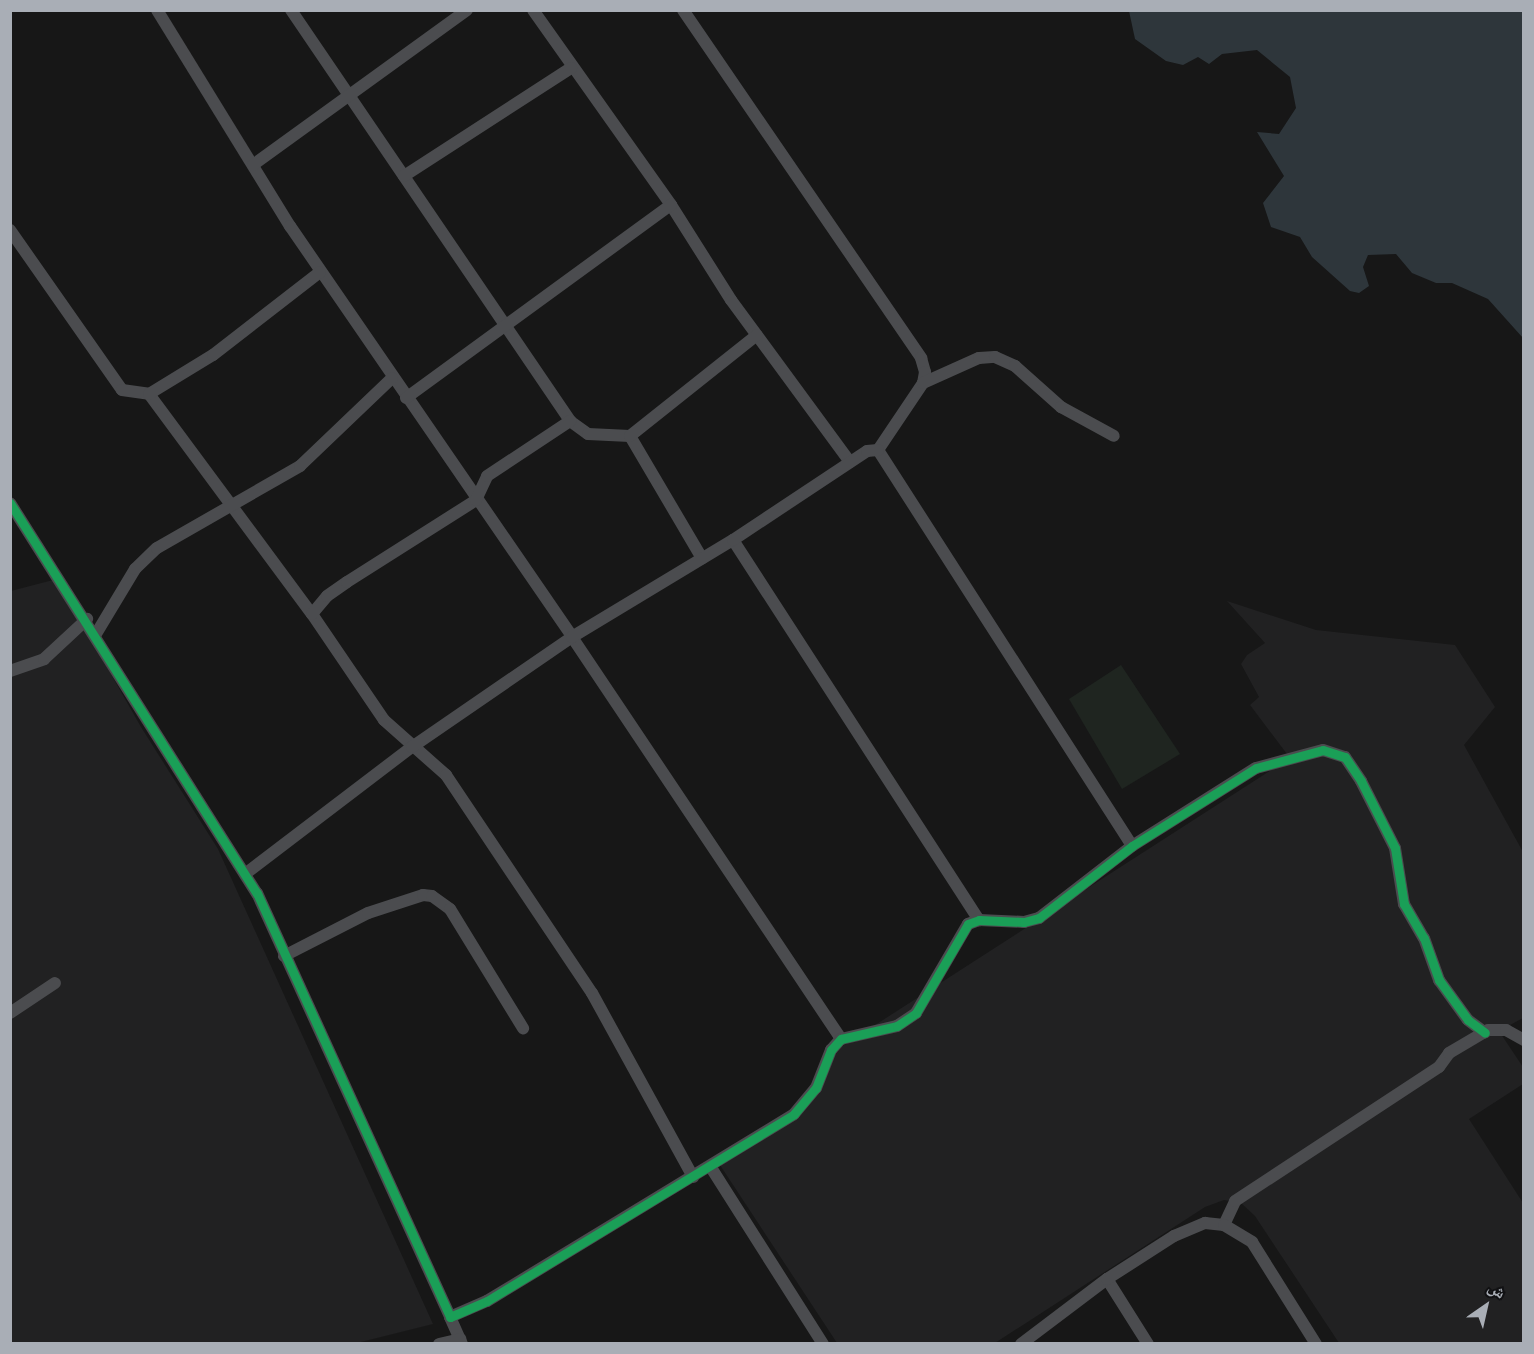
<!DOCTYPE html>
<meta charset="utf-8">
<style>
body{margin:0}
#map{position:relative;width:1534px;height:1354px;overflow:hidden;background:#171717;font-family:Overpass,"Noto Naskh Arabic",sans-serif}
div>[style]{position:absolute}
.built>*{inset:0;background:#212122}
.green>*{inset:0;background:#1f2520}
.water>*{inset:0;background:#2e363b}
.street>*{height:12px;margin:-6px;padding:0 6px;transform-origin:6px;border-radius:6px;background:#4b4c4f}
.cycleway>*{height:9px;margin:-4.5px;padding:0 4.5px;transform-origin:4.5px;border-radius:4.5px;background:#1a9f57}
span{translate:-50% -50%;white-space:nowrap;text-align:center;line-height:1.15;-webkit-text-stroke:4.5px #111113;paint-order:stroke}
.frame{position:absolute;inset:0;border:12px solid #a9aeb6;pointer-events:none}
.north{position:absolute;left:1456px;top:1276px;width:60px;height:60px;-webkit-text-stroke:4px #111113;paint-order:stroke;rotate:34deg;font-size:16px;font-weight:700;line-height:24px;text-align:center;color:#a9aeb6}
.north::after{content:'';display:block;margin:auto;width:21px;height:27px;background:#a9aeb6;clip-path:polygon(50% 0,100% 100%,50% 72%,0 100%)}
</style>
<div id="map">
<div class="built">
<i style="clip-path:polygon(57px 579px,141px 727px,218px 849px,433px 1324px,357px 1343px,11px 1344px,11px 591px)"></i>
<i style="clip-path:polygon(1227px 601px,1316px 630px,1455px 645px,1495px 707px,1464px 745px,1523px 852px,1523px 1018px,1499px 1031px,1523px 1067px,1523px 1084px,1469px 1119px,1523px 1203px,1523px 1343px,1339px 1343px,1255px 1216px,1241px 1203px,1224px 1200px,1205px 1207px,995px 1343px,837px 1343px,716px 1159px,791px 1111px,841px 1047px,1290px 758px,1250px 705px,1259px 697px,1241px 664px,1247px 655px,1265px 643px)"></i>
</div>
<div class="green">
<i style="clip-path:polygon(1121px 665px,1180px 754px,1122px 789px,1069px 699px)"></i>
</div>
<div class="water">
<i style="clip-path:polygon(1129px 11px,1523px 11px,1523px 338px,1488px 299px,1452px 283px,1436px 283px,1412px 273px,1396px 254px,1368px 255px,1363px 267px,1369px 286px,1359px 293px,1350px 291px,1312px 257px,1300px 237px,1271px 227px,1263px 203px,1284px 176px,1257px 132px,1279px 134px,1296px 108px,1290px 77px,1257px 50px,1222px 54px,1209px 64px,1198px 57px,1183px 65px,1166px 61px,1135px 39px)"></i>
</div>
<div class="street">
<i style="left:157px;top:10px;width:254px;rotate:58.4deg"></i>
<i style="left:290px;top:226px;width:498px;rotate:55.5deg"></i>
<i style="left:572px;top:637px;width:484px;rotate:56.2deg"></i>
<i style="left:291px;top:10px;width:497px;rotate:55.8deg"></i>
<i style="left:570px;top:421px;width:22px;rotate:36deg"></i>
<i style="left:588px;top:434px;width:42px;rotate:2.7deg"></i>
<i style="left:630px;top:436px;width:142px;rotate:59.5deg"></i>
<i style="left:533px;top:10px;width:239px;rotate:54.7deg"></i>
<i style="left:671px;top:205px;width:112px;rotate:57.7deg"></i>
<i style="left:731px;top:300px;width:201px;rotate:53.7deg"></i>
<i style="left:683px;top:10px;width:422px;rotate:55.6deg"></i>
<i style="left:921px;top:358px;width:15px;rotate:74deg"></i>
<i style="left:925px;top:372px;width:11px;rotate:100deg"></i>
<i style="left:253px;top:165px;width:264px;rotate:-35.9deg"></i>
<i style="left:404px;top:176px;width:199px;rotate:-32.9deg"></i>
<i style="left:10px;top:230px;width:195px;rotate:55deg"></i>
<i style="left:122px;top:390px;width:27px;rotate:8deg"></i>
<i style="left:149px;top:394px;width:274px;rotate:53.5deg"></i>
<i style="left:312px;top:614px;width:128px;rotate:55.8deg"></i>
<i style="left:384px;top:720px;width:83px;rotate:41.6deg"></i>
<i style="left:446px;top:775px;width:262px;rotate:56.2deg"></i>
<i style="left:592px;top:993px;width:210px;rotate:61.2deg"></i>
<i style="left:149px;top:394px;width:75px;rotate:-31.4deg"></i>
<i style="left:213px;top:355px;width:135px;rotate:-37.8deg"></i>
<i style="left:406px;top:398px;width:328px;rotate:-36.1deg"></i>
<i style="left:630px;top:436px;width:162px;rotate:-38.5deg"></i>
<i style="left:878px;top:450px;width:470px;rotate:57.3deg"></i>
<i style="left:878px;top:450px;width:81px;rotate:-56.1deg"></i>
<i style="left:923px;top:383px;width:61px;rotate:-24.1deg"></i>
<i style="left:979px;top:358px;width:16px;rotate:-4deg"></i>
<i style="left:995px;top:357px;width:22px;rotate:24deg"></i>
<i style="left:1015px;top:366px;width:62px;rotate:41.7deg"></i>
<i style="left:1061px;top:407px;width:60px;rotate:28.7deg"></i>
<i style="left:10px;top:503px;width:462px;rotate:57.7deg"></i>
<i style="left:257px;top:893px;width:466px;rotate:65.5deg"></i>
<i style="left:450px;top:1317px;width:40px;rotate:-23.4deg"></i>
<i style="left:487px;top:1301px;width:359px;rotate:-31.3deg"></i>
<i style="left:794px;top:1114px;width:34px;rotate:-50deg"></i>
<i style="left:816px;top:1088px;width:41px;rotate:-68.5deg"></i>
<i style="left:831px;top:1050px;width:15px;rotate:-48deg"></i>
<i style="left:841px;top:1039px;width:57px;rotate:-13.1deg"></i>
<i style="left:897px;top:1026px;width:23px;rotate:-34deg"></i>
<i style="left:916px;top:1013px;width:103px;rotate:-59.7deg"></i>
<i style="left:968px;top:924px;width:12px;rotate:-20deg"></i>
<i style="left:979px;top:920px;width:45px;rotate:2.5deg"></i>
<i style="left:1024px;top:922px;width:16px;rotate:-15deg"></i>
<i style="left:1039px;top:918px;width:118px;rotate:-37.7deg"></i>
<i style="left:1132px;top:846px;width:146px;rotate:-32.2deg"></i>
<i style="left:1256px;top:768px;width:69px;rotate:-15deg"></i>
<i style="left:1323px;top:750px;width:23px;rotate:18deg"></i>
<i style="left:1345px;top:757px;width:29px;rotate:56deg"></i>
<i style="left:1361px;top:781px;width:75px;rotate:63.1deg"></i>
<i style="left:1395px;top:848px;width:57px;rotate:80.9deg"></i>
<i style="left:1404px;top:904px;width:39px;rotate:60deg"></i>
<i style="left:1424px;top:938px;width:45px;rotate:70.3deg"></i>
<i style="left:1439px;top:980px;width:49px;rotate:54.1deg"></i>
<i style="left:1468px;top:1020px;width:21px;rotate:37deg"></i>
<i style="left:733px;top:540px;width:453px;rotate:57.1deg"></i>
<i style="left:312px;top:614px;width:23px;rotate:-50deg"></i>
<i style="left:327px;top:596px;width:24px;rotate:-35deg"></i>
<i style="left:347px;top:582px;width:153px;rotate:-32.4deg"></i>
<i style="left:476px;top:500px;width:26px;rotate:-65deg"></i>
<i style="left:487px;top:476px;width:100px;rotate:-33.5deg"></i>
<i style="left:96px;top:634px;width:76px;rotate:-59deg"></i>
<i style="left:135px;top:569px;width:30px;rotate:-44deg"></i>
<i style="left:157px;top:548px;width:165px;rotate:-29.8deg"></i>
<i style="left:300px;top:466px;width:127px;rotate:-43.7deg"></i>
<i style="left:10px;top:671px;width:36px;rotate:-19deg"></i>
<i style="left:44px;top:659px;width:59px;rotate:-42.9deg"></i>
<i style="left:245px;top:874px;width:210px;rotate:-37.3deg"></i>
<i style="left:412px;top:747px;width:194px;rotate:-34.5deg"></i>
<i style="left:572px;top:637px;width:188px;rotate:-31.1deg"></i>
<i style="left:733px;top:540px;width:161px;rotate:-33.6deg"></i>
<i style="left:867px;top:451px;width:11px;rotate:-5deg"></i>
<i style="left:284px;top:956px;width:94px;rotate:-27.1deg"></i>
<i style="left:368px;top:913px;width:58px;rotate:-18.1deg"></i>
<i style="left:423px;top:895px;width:9px;rotate:6deg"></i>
<i style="left:432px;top:896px;width:22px;rotate:36deg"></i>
<i style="left:450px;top:909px;width:140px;rotate:58.5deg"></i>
<i style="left:10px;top:1013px;width:54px;rotate:-33.7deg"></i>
<i style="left:710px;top:1166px;width:211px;rotate:57.6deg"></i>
<i style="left:1224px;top:1225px;width:26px;rotate:-65deg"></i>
<i style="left:1235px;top:1201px;width:244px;rotate:-33.3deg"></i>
<i style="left:1439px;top:1067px;width:17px;rotate:-54deg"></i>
<i style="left:1449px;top:1053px;width:45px;rotate:-30.5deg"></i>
<i style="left:1488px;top:1030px;width:18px"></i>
<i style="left:1506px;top:1030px;width:21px;rotate:29deg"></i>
<i style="left:1107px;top:1279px;width:77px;rotate:57.8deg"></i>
<i style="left:450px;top:1317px;width:30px;rotate:66deg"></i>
<i style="left:439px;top:1344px;width:22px;rotate:-13deg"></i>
<i style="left:1021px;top:1344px;width:108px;rotate:-37.1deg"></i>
<i style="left:1107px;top:1279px;width:80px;rotate:-32.7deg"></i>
<i style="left:1174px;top:1236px;width:34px;rotate:-23deg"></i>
<i style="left:1205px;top:1223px;width:19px;rotate:6deg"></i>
<i style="left:1224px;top:1225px;width:33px;rotate:31deg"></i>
<i style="left:1252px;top:1242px;width:120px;rotate:57.9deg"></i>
</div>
<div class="cycleway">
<i style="left:10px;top:503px;width:462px;rotate:57.7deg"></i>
<i style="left:257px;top:893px;width:466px;rotate:65.5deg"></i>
<i style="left:450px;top:1317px;width:40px;rotate:-23.4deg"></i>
<i style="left:487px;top:1301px;width:359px;rotate:-31.3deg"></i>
<i style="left:794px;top:1114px;width:34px;rotate:-50deg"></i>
<i style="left:816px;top:1088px;width:41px;rotate:-68.5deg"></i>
<i style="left:831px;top:1050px;width:15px;rotate:-48deg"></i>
<i style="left:841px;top:1039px;width:57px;rotate:-13.1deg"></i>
<i style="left:897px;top:1026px;width:23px;rotate:-34deg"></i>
<i style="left:916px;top:1013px;width:103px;rotate:-59.7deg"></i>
<i style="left:968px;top:924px;width:12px;rotate:-20deg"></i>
<i style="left:979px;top:920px;width:45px;rotate:2.5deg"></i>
<i style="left:1024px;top:922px;width:16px;rotate:-15deg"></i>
<i style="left:1039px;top:918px;width:118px;rotate:-37.7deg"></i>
<i style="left:1132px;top:846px;width:146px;rotate:-32.2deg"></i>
<i style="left:1256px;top:768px;width:69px;rotate:-15deg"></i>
<i style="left:1323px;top:750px;width:23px;rotate:18deg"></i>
<i style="left:1345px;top:757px;width:29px;rotate:56deg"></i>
<i style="left:1361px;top:781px;width:75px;rotate:63.1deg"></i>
<i style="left:1395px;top:848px;width:57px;rotate:80.9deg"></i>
<i style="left:1404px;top:904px;width:39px;rotate:60deg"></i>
<i style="left:1424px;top:938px;width:45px;rotate:70.3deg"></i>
<i style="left:1439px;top:980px;width:49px;rotate:54.1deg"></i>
<i style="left:1468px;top:1020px;width:21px;rotate:37deg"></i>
</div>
<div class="frame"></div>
<div class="north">ش</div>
</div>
